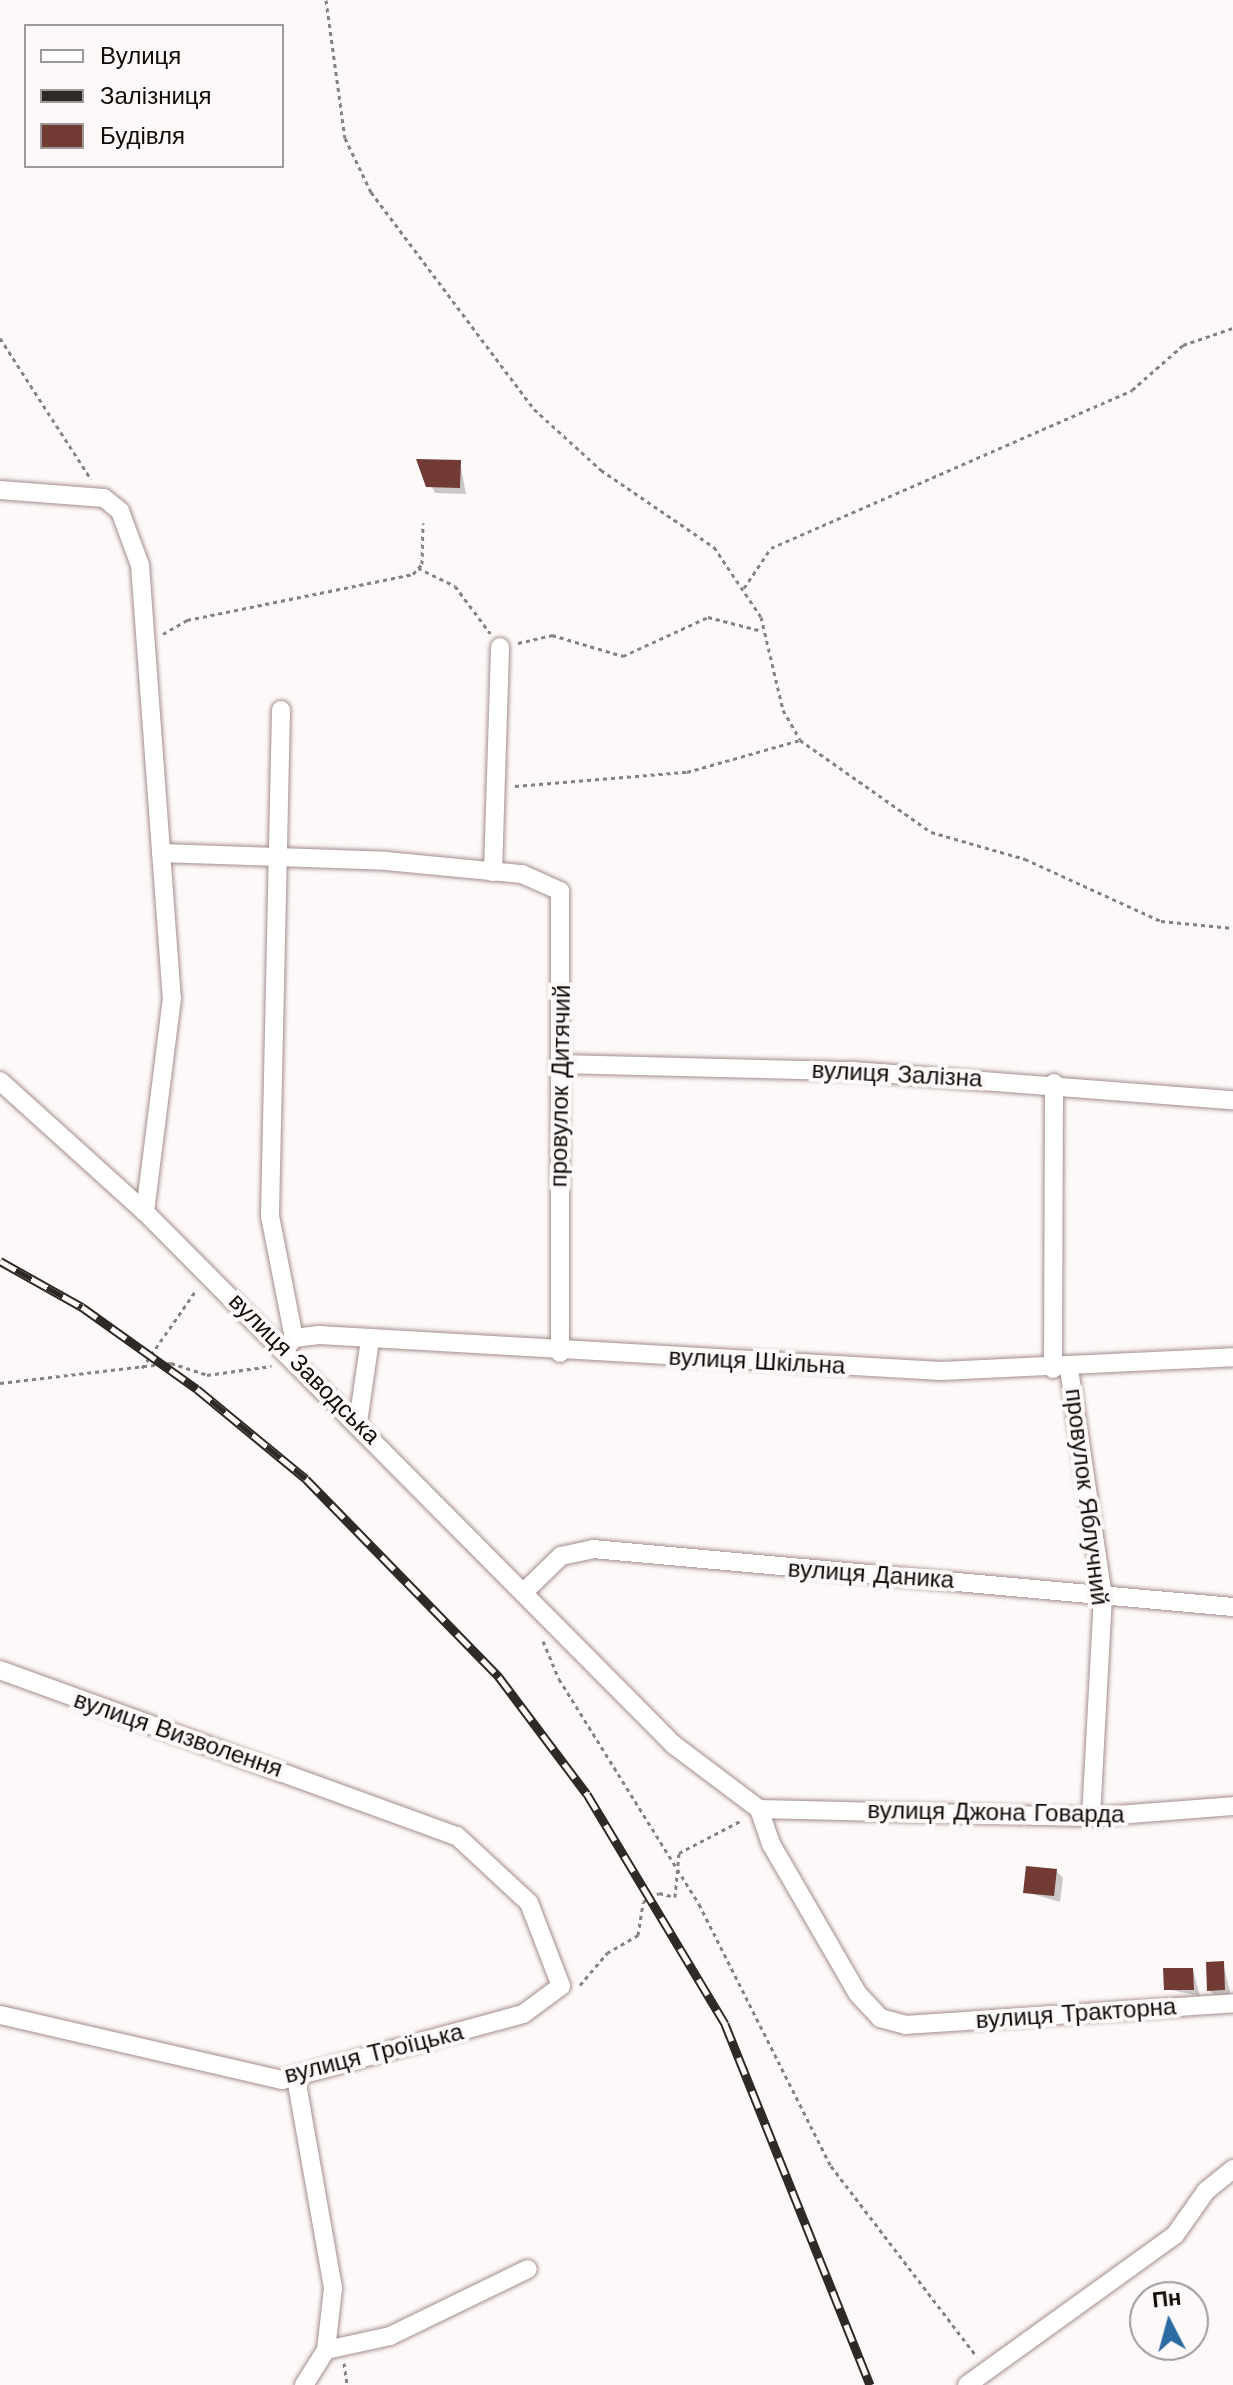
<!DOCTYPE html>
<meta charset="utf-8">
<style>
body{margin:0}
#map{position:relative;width:1233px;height:2385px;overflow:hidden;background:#fef9f9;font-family:"Work Sans",sans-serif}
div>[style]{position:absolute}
.shadow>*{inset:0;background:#0003}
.building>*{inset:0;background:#713b34}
.path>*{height:3px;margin-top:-1.5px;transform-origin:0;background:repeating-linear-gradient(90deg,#878281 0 4px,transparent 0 8px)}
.roads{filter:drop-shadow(0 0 2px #a28e8b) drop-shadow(0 0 2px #a28e8b)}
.minor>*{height:18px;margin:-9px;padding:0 9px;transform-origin:9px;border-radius:9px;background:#fff}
.rail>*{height:9px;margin-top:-4.5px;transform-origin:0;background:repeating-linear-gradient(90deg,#fef9f9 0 18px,#2f2928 0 36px);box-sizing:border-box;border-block:2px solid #2f2928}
span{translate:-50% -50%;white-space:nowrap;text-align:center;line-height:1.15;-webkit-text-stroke:8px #fef9f9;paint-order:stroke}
.street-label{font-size:24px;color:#110b0a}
.legend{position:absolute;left:24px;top:24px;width:260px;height:144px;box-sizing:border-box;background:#fef9f9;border:2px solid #9f9a99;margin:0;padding:10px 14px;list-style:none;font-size:24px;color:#110b0a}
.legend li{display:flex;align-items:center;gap:16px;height:40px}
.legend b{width:40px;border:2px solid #9f9a99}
.north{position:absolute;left:1129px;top:2281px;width:80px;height:80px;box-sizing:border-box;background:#fef9f9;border:2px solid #9f9a99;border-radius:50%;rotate:354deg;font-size:22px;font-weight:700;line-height:32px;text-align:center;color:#110b0a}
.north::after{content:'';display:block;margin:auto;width:28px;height:36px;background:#2c6ba2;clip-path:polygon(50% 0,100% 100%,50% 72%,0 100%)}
</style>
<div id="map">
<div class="shadow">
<i style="clip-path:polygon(418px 461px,460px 462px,466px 494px,435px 493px)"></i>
<i style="clip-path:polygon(1056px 1871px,1063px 1878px,1060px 1902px,1026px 1892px)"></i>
<i style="clip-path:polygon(1223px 1963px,1231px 1996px,1216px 1997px,1209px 1990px)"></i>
<i style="clip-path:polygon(1193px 1970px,1200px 1996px,1166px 1989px)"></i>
</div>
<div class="building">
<i style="clip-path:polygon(416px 459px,461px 460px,460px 488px,426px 487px)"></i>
<i style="clip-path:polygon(1026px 1866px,1057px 1869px,1054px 1896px,1023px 1893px)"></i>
<i style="clip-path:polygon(1224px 1961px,1225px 1990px,1207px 1991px,1206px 1962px)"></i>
<i style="clip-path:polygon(1163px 1968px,1193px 1968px,1194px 1990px,1164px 1990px)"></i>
</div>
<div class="path">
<i style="left:326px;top:0;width:139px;rotate:82.2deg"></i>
<i style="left:345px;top:138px;width:60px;rotate:64.3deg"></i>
<i style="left:371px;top:192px;width:271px;rotate:53.1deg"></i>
<i style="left:534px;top:409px;width:91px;rotate:42.3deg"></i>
<i style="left:601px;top:470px;width:137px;rotate:34.3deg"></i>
<i style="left:714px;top:547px;width:84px;rotate:56.1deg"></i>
<i style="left:761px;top:617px;width:96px;rotate:76.7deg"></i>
<i style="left:783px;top:710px;width:34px;rotate:60deg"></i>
<i style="left:800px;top:740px;width:160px;rotate:35.1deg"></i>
<i style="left:931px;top:832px;width:98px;rotate:16deg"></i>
<i style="left:1025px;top:859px;width:149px;rotate:24.5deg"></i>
<i style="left:1161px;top:921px;width:72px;rotate:5.6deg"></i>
<i style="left:0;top:338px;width:168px;rotate:57.2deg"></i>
<i style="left:418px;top:568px;width:41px;rotate:25.9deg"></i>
<i style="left:455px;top:586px;width:59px;rotate:53.3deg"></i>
<i style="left:744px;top:588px;width:48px;rotate:-56deg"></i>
<i style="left:771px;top:548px;width:394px;rotate:-23.6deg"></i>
<i style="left:1132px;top:390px;width:68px;rotate:-41.4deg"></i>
<i style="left:1183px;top:345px;width:53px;rotate:-18.8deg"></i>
<i style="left:163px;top:634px;width:28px;rotate:-30deg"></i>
<i style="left:187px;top:620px;width:231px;rotate:-11.5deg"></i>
<i style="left:413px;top:574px;width:13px;rotate:-48deg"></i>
<i style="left:422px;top:564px;width:41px;rotate:-88.6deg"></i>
<i style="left:518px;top:643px;width:35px;rotate:-13deg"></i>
<i style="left:552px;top:635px;width:74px;rotate:16.5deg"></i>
<i style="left:623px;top:656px;width:94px;rotate:-24.6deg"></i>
<i style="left:708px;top:617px;width:56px;rotate:14.5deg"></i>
<i style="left:515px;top:786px;width:173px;rotate:-4.7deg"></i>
<i style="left:687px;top:772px;width:117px;rotate:-15.8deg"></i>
<i style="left:142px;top:1368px;width:96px;rotate:-55.2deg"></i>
<i style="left:0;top:1383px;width:172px;rotate:-6.7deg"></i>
<i style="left:171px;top:1363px;width:38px;rotate:18deg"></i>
<i style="left:207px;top:1375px;width:65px;rotate:-8deg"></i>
<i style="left:543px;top:1641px;width:41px;rotate:67.2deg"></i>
<i style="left:559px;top:1679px;width:265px;rotate:58.1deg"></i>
<i style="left:699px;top:1904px;width:293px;rotate:63.3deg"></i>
<i style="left:831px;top:2166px;width:240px;rotate:52.6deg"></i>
<i style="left:580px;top:1985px;width:42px;rotate:-49.8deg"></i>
<i style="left:607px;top:1953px;width:36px;rotate:-30deg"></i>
<i style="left:638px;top:1935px;width:33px;rotate:-81deg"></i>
<i style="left:643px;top:1902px;width:18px;rotate:-29deg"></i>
<i style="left:659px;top:1893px;width:16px;rotate:14deg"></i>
<i style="left:675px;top:1897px;width:44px;rotate:-84.8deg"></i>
<i style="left:679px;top:1853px;width:71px;rotate:-27.6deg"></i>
<i style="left:344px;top:2363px;width:22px;rotate:82deg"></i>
</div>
<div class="roads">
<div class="minor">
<i style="left:0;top:490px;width:104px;rotate:4.4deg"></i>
<i style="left:104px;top:498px;width:21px;rotate:39deg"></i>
<i style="left:120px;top:511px;width:58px;rotate:69.7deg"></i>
<i style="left:140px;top:565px;width:434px;rotate:85.8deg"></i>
<i style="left:172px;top:998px;width:216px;rotate:97.2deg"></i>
<i style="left:145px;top:1212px;width:751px;rotate:45.22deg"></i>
<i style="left:674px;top:1745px;width:106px;rotate:37deg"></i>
<i style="left:759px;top:1809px;width:37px;rotate:71deg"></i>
<i style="left:771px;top:1844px;width:173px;rotate:59.9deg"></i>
<i style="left:858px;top:1994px;width:33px;rotate:47deg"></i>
<i style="left:880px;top:2018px;width:27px;rotate:15deg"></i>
<i style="left:906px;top:2025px;width:328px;rotate:-3.8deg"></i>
<i style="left:281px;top:710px;width:506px;rotate:91.25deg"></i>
<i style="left:270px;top:1216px;width:124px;rotate:78.9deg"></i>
<i style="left:161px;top:853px;width:225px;rotate:2deg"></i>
<i style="left:386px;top:861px;width:137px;rotate:5.5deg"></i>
<i style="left:522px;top:874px;width:42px;rotate:24.1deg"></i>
<i style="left:560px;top:891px;width:462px;rotate:90deg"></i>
<i style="left:493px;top:872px;width:225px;rotate:-88.2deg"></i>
<i style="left:559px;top:1064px;width:293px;rotate:1.4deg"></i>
<i style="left:852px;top:1071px;width:382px;rotate:4.4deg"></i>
<i style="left:0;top:1081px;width:195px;rotate:42.1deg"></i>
<i style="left:286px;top:1348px;width:13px;rotate:-51deg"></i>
<i style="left:294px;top:1338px;width:25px;rotate:-7deg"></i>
<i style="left:319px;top:1335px;width:623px;rotate:3.31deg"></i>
<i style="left:941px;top:1371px;width:292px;rotate:-2.7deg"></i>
<i style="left:1053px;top:1369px;width:286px;rotate:-89.8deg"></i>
<i style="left:1069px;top:1369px;width:230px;rotate:81.5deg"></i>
<i style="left:1103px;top:1596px;width:221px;rotate:93.1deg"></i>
<i style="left:358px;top:1422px;width:83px;rotate:-81.7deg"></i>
<i style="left:524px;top:1592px;width:52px;rotate:-44.2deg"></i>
<i style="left:561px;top:1556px;width:33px;rotate:-12deg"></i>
<i style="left:593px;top:1549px;width:643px;rotate:5.18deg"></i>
<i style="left:0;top:1670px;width:486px;rotate:20deg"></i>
<i style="left:457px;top:1836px;width:98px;rotate:42.9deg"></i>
<i style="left:529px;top:1903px;width:89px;rotate:68.9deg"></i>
<i style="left:561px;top:1986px;width:47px;rotate:143.6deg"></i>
<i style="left:523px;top:2014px;width:250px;rotate:164.7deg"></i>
<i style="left:282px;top:2080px;width:289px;rotate:-167deg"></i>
<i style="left:759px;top:1809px;width:332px;rotate:1.4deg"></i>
<i style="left:1091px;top:1817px;width:142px;rotate:-4.4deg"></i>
<i style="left:296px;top:2078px;width:213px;rotate:80deg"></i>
<i style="left:333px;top:2288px;width:62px;rotate:96.4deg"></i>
<i style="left:304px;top:2385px;width:41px;rotate:-57.8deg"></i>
<i style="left:326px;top:2350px;width:66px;rotate:-12.3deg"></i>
<i style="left:390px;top:2336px;width:153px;rotate:-25.9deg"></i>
<i style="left:967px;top:2385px;width:256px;rotate:-35.8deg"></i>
<i style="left:1175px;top:2235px;width:54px;rotate:-54.8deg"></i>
<i style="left:1206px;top:2191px;width:35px;rotate:-39deg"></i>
</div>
</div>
<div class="rail">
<i style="left:0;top:1261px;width:94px;rotate:29.3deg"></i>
<i style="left:82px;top:1307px;width:141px;rotate:35.5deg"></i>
<i style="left:197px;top:1389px;width:141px;rotate:39.5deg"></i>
<i style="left:306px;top:1479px;width:277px;rotate:45.7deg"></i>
<i style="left:499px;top:1677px;width:146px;rotate:53.1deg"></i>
<i style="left:587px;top:1794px;width:268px;rotate:59deg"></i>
<i style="left:725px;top:2024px;width:389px;rotate:68.1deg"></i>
</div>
<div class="street-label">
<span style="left:897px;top:1075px;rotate:3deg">вулиця Залізна</span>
<span style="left:561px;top:1086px;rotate:-89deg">провулок Дитячий</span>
<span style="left:757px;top:1362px;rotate:3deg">вулиця Шкільна</span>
<span style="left:304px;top:1369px;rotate:45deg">вулиця Заводська</span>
<span style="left:1086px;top:1497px;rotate:83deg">провулок Яблучний</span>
<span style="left:871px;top:1575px;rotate:4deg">вулиця Даника</span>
<span style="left:178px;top:1735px;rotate:19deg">вулиця Визволення</span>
<span style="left:996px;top:1813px;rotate:1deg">вулиця Джона Говарда</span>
<span style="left:1076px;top:2014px;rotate:-4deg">вулиця Тракторна</span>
<span style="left:374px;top:2054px;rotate:-14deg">вулиця Троїцька</span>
</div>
<ul class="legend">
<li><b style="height:10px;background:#fff"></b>Вулиця</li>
<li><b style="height:10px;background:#2f2928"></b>Залізниця</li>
<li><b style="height:22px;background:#713b34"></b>Будівля</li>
</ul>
<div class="north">Пн</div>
</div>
